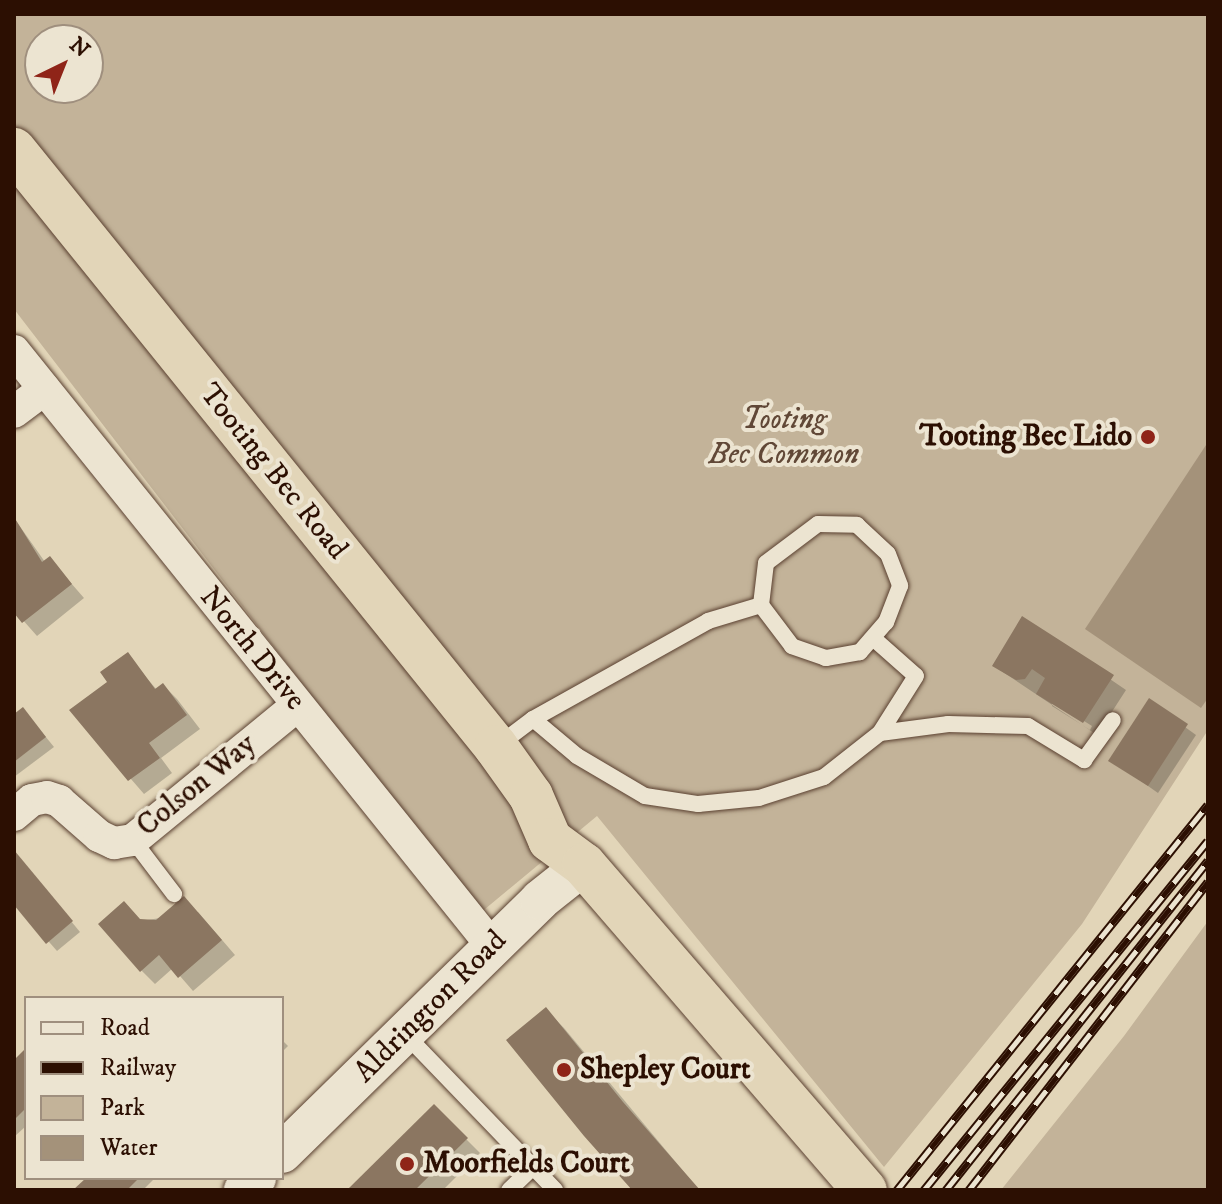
<!DOCTYPE html>
<style>
body{margin:0}
#map{position:relative;width:1222px;height:1204px;overflow:hidden;background:#e2d5b8;font-family:"IM FELL DW Pica",serif}
div>[style]{position:absolute}
.green>*{inset:0;background:#c3b399}
.water>*{inset:0;background:#a4927a}
.shadow>*{inset:0;background:#0003}
.building>*{inset:0;background:#8b7661}
.roads{filter:drop-shadow(0 0 2px #5a4030) drop-shadow(0 0 2px #5a4030)}
.service>*{height:16px;margin:-8px;padding:0 8px;transform-origin:8px;border-radius:8px;background:#ece4d1}
.minor>*{height:32px;margin:-16px;padding:0 16px;transform-origin:16px;border-radius:16px;background:#ece4d1}
.tertiary>*{height:40px;margin:-20px;padding:0 20px;transform-origin:20px;border-radius:20px;background:#ece4d1}
.trunk>*{height:44px;margin:-22px;padding:0 22px;transform-origin:22px;border-radius:22px;background:#e2d5b8}
.rail>*{height:9px;margin-top:-4.5px;transform-origin:0;background:repeating-linear-gradient(90deg,#ece4d1 0 18px,#2c0f02 0 36px);box-sizing:border-box;border-block:2px solid #2c0f02}
.dots>*{width:22px;height:22px;translate:-50% -50%;box-sizing:border-box;border:4px solid #ece4d1;border-radius:50%}
span{translate:-50% -50%;white-space:nowrap;text-align:center;line-height:1.15;-webkit-text-stroke:8px #ece4d1;paint-order:stroke}
.park-label{font-size:30px;color:#614837;font-style:italic}
.poi-label{font-size:30px;color:#2c0f02;font-weight:700}
.right{translate:-100% -50%;text-align:right}
.left{translate:0 -50%;text-align:left}
.street-label{font-size:30px;color:#2c0f02}
.frame{position:absolute;inset:0;border:16px solid #2c0f02;pointer-events:none}
.legend{position:absolute;left:24px;top:996px;width:260px;height:184px;box-sizing:border-box;background:#ece4d1;border:2px solid #9f8f7e;margin:0;padding:10px 14px;list-style:none;font-size:24px;color:#2c0f02}
.legend li{display:flex;align-items:center;gap:16px;height:40px}
.legend b{width:40px;border:2px solid #9f8f7e}
.north{position:absolute;left:24px;top:24px;width:80px;height:80px;box-sizing:border-box;background:#ece4d1;border:2px solid #9f8f7e;border-radius:50%;rotate:43deg;font-size:22px;font-weight:700;line-height:32px;text-align:center;color:#2c0f02}
.north::after{content:'';display:block;margin:auto;width:28px;height:36px;background:#8f2418;clip-path:polygon(50% 0,100% 100%,50% 72%,0 100%)}
</style>
<div id="map">
<div class="green">
<i style="clip-path:polygon(evenodd,14px 14px,1208px 14px,1208px 730px,1082px 924px,884px 1167px,597px 816px,479px 914px,14px 309px,14px 14px,40px 40px,88px 40px,88px 88px,40px 88px,40px 40px)"></i>
<i style="clip-path:polygon(1208px 921px,1208px 1190px,1001px 1190px,1124px 1036px)"></i>
</div>
<div class="water">
<i style="clip-path:polygon(1208px 442px,1208px 698px,1201px 708px,1085px 629px)"></i>
</div>
<div class="shadow">
<i style="clip-path:polygon(14px 518px,45px 562px,50px 559px,84px 598px,37px 636px,14px 610px)"></i>
<i style="clip-path:polygon(evenodd,1022px 619px,1126px 690px,1097px 735px,994px 666px,1022px 619px,1052px 701px,1092px 726px,1090px 730px,1052px 706px,1052px 701px)"></i>
<i style="clip-path:polygon(127px 655px,157px 690px,163px 685px,177px 699px,200px 729px,161px 758px,172px 773px,144px 794px,72px 711px,110px 682px)"></i>
<i style="clip-path:polygon(1149px 701px,1196px 735px,1158px 793px,1111px 760px)"></i>
<i style="clip-path:polygon(23px 709px,54px 747px,14px 777px,14px 716px)"></i>
<i style="clip-path:polygon(14px 852px,80px 932px,57px 951px,14px 902px)"></i>
<i style="clip-path:polygon(198px 912px,235px 955px,193px 991px,173px 968px,155px 984px,141px 970px,141px 921px)"></i>
<i style="clip-path:polygon(546px 1010px,564px 1028px,699px 1190px,633px 1190px)"></i>
<i style="clip-path:polygon(282px 1040px,288px 1046px,282px 1052px)"></i>
<i style="clip-path:polygon(26px 1051px,26px 1126px,14px 1137px,14px 1063px)"></i>
<i style="clip-path:polygon(434px 1107px,480px 1153px,443px 1190px,349px 1190px)"></i>
<i style="clip-path:polygon(88px 1178px,155px 1178px,143px 1190px,76px 1190px)"></i>
</div>
<div class="building">
<i style="clip-path:polygon(14px 517px,42px 562px,50px 556px,72px 584px,22px 623px,14px 613px)"></i>
<i style="clip-path:polygon(1022px 616px,1114px 675px,1083px 723px,1036px 694px,1045px 678px,1032px 669px,1025px 679px,1016px 680px,992px 666px)"></i>
<i style="clip-path:polygon(128px 652px,155px 689px,163px 683px,187px 715px,149px 743px,160px 758px,128px 781px,69px 710px,107px 682px,100px 672px)"></i>
<i style="clip-path:polygon(1149px 698px,1188px 724px,1148px 786px,1108px 761px)"></i>
<i style="clip-path:polygon(23px 707px,46px 737px,14px 762px,14px 714px)"></i>
<i style="clip-path:polygon(14px 850px,73px 921px,46px 944px,14px 905px)"></i>
<i style="clip-path:polygon(184px 896px,222px 940px,178px 978px,159px 955px,140px 972px,98px 924px,124px 901px,140px 919px,156px 920px)"></i>
<i style="clip-path:polygon(546px 1007px,623px 1102px,700px 1190px,632px 1190px,584px 1136px,506px 1040px)"></i>
<i style="clip-path:polygon(26px 1048px,26px 1108px,14px 1120px,14px 1060px)"></i>
<i style="clip-path:polygon(434px 1104px,468px 1138px,415px 1190px,347px 1190px)"></i>
<i style="clip-path:polygon(86px 1178px,139px 1178px,127px 1190px,73px 1190px)"></i>
</div>
<div class="roads">
<div class="service">
<i style="left:873px;top:638px;width:57px;rotate:41.5deg"></i>
<i style="left:916px;top:676px;width:67px;rotate:122.3deg"></i>
<i style="left:533px;top:719px;width:57px;rotate:40.1deg"></i>
<i style="left:577px;top:756px;width:79px;rotate:30.5deg"></i>
<i style="left:645px;top:796px;width:54px;rotate:8.6deg"></i>
<i style="left:698px;top:804px;width:61px;rotate:-5.6deg"></i>
<i style="left:759px;top:798px;width:68px;rotate:-17.9deg"></i>
<i style="left:824px;top:777px;width:71px;rotate:-38.2deg"></i>
<i style="left:880px;top:733px;width:69px;rotate:-7.5deg"></i>
<i style="left:948px;top:724px;width:80px;rotate:1.4deg"></i>
<i style="left:1028px;top:726px;width:66px;rotate:31.3deg"></i>
<i style="left:1084px;top:760px;width:49px;rotate:-54.1deg"></i>
<i style="left:496px;top:747px;width:46px;rotate:-37.1deg"></i>
<i style="left:533px;top:719px;width:201px;rotate:-29.2deg"></i>
<i style="left:708px;top:621px;width:55px;rotate:-16.8deg"></i>
<i style="left:761px;top:605px;width:42px;rotate:-83.2deg"></i>
<i style="left:766px;top:563px;width:65px;rotate:-36.9deg"></i>
<i style="left:818px;top:524px;width:39px;rotate:1deg"></i>
<i style="left:857px;top:525px;width:42px;rotate:43.1deg"></i>
<i style="left:888px;top:554px;width:34px;rotate:69deg"></i>
<i style="left:900px;top:586px;width:39px;rotate:111deg"></i>
<i style="left:886px;top:622px;width:40px;rotate:131deg"></i>
<i style="left:860px;top:652px;width:35px;rotate:170deg"></i>
<i style="left:826px;top:658px;width:36px;rotate:-161deg"></i>
<i style="left:792px;top:646px;width:51px;rotate:-127.1deg"></i>
<i style="left:133px;top:840px;width:68px;rotate:52.8deg"></i>
<i style="left:405px;top:1034px;width:185px;rotate:46.1deg"></i>
<i style="left:533px;top:1167px;width:33px;rotate:136deg"></i>
<i style="left:533px;top:1167px;width:32px;rotate:46deg"></i>
</div>
<div class="minor">
<i style="left:14px;top:351px;width:763px;rotate:51.22deg"></i>
<i style="left:14px;top:412px;width:38px;rotate:-37deg"></i>
<i style="left:14px;top:815px;width:23px;rotate:-40deg"></i>
<i style="left:32px;top:800px;width:15px;rotate:-11deg"></i>
<i style="left:47px;top:797px;width:13px;rotate:18deg"></i>
<i style="left:59px;top:801px;width:53px;rotate:41.2deg"></i>
<i style="left:99px;top:836px;width:17px;rotate:25deg"></i>
<i style="left:114px;top:843px;width:19px;rotate:-9deg"></i>
<i style="left:133px;top:840px;width:212px;rotate:-39.3deg"></i>
</div>
<div class="tertiary">
<i style="left:282px;top:1153px;width:361px;rotate:-44.4deg"></i>
<i style="left:540px;top:900px;width:56px;rotate:-38.5deg"></i>
<i style="left:244px;top:1190px;width:17px;rotate:-45deg"></i>
</div>
<div class="trunk">
<i style="left:14px;top:150px;width:767px;rotate:51.08deg"></i>
<i style="left:496px;top:747px;width:60px;rotate:54.5deg"></i>
<i style="left:531px;top:796px;width:48px;rotate:66.6deg"></i>
<i style="left:550px;top:840px;width:42px;rotate:36.3deg"></i>
<i style="left:584px;top:865px;width:430px;rotate:49.2deg"></i>
</div>
</div>
<div class="rail">
<i style="left:897px;top:1190px;width:495px;rotate:-51.1deg"></i>
<i style="left:924px;top:1190px;width:450px;rotate:-50.9deg"></i>
<i style="left:946px;top:1190px;width:421px;rotate:-51.5deg"></i>
<i style="left:969px;top:1190px;width:390px;rotate:-52.2deg"></i>
</div>
<div class="dots">
<i style="left:1148px;top:437px;background:#8f2418"></i>
<i style="left:564px;top:1070px;background:#8f2418"></i>
<i style="left:407px;top:1164px;background:#8f2418"></i>
</div>
<div class="park-label">
<span style="left:784px;top:437px">Tooting<br>Bec Common</span>
</div>
<div class="poi-label">
<span class="right" style="left:1132px;top:437px">Tooting Bec Lido</span>
<span class="left" style="left:580px;top:1070px">Shepley Court</span>
<span class="left" style="left:423px;top:1164px">Moorfields Court</span>
</div>
<div class="street-label">
<span style="left:273px;top:472px;rotate:51deg">Tooting Bec Road</span>
<span style="left:252px;top:649px;rotate:51deg">North Drive</span>
<span style="left:197px;top:786px;rotate:-39deg">Colson Way</span>
<span style="left:431px;top:1007px;rotate:-45deg">Aldrington Road</span>
</div>
<div class="frame"></div>
<ul class="legend">
<li><b style="height:10px;background:#ece4d1"></b>Road</li>
<li><b style="height:10px;background:#2c0f02"></b>Railway</li>
<li><b style="height:22px;background:#c3b399"></b>Park</li>
<li><b style="height:22px;background:#a4927a"></b>Water</li>
</ul>
<div class="north">N</div>
</div>
